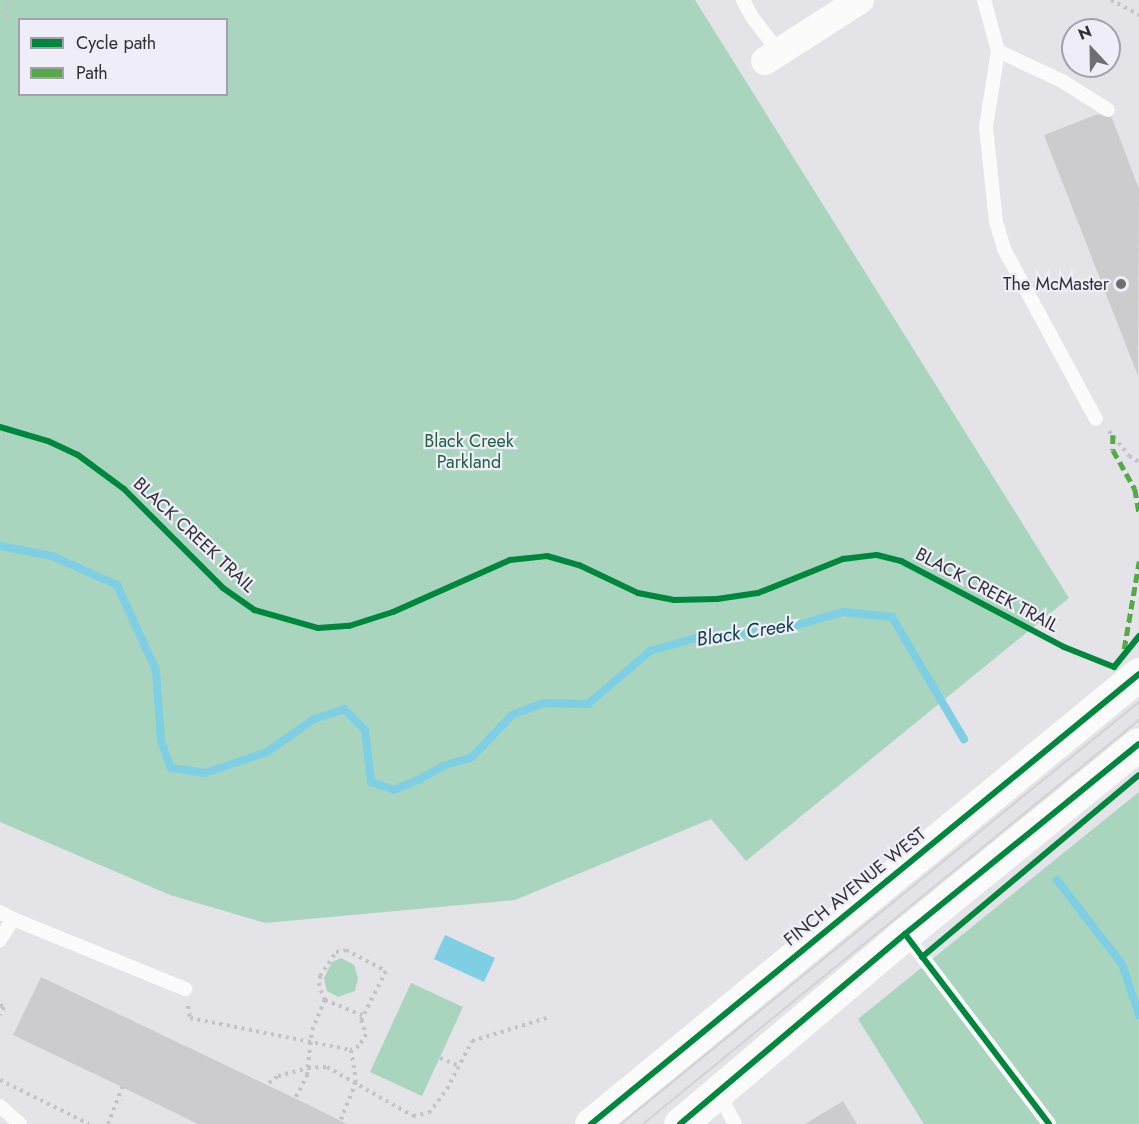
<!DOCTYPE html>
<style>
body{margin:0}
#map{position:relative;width:1139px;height:1124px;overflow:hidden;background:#e3e3e8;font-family:Jost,sans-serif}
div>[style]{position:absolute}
.green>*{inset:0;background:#a9d5bf}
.water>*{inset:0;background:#7ecfe3}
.stream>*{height:8px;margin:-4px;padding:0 4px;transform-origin:4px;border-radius:4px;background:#7ecfe3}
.building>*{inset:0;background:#cccbcd}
.path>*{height:4px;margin-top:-2px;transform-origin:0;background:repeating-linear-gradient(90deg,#c3c3c5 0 3px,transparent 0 7.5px)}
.lane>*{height:14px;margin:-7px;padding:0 7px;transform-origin:7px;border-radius:7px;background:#fbfbfc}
.street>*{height:28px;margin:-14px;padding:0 14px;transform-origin:14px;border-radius:14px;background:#fbfbfc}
.secondary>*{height:33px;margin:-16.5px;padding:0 16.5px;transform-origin:16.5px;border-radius:16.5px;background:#fbfbfc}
.tram>*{height:1.5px;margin:-0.75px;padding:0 0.75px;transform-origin:0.75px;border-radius:0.75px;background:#d2d2d4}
.quiet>*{height:4.5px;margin-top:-2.25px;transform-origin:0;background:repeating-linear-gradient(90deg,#54ab45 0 9px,transparent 0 13.5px)}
.cycleway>*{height:6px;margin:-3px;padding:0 3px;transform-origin:3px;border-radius:3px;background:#00873e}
.dots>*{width:16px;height:16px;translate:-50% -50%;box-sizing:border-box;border:3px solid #eeedf8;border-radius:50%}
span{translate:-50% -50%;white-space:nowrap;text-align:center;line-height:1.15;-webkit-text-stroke:4.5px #eeedf8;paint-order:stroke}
.poi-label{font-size:18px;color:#303034}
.right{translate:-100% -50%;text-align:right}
.park-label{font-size:18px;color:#226242}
.street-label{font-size:18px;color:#303034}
.water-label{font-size:20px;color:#093f4a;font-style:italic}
.legend{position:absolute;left:18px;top:18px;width:210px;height:78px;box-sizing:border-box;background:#eeedf8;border:2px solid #a2a1aa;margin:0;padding:8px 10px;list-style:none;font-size:18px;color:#303034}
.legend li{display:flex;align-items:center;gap:12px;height:30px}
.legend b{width:30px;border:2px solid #a2a1aa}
.north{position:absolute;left:1061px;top:18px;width:60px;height:60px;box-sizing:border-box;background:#eeedf8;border:2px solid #a2a1aa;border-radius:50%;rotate:338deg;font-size:16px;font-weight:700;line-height:24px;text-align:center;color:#303034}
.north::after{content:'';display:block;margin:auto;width:21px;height:27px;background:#6f6f73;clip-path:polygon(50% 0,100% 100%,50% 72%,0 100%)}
</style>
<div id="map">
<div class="green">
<i style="clip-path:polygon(evenodd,0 0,695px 0,1069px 598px,746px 861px,711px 819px,515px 900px,265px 923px,170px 895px,0 822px,0 0,20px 20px,226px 20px,226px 94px,20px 94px,20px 20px)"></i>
<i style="clip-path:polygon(1139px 792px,1139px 1124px,924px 1124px,858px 1019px)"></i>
<i style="clip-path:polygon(341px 958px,354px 965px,358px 978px,355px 991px,338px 997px,327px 991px,324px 978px,332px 962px)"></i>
<i style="clip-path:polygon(411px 983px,463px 1007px,422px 1096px,370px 1072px)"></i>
</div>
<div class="water">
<i style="clip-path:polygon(445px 935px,495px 958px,484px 982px,434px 959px)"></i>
</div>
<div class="stream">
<i style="left:0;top:546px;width:53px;rotate:10.9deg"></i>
<i style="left:52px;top:556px;width:71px;rotate:24deg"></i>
<i style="left:117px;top:585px;width:94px;rotate:65.4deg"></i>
<i style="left:156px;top:670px;width:71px;rotate:86deg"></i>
<i style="left:161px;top:741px;width:29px;rotate:70deg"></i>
<i style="left:171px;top:768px;width:34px;rotate:8deg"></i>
<i style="left:205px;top:773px;width:65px;rotate:-18.7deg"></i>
<i style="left:267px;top:752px;width:57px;rotate:-35.1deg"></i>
<i style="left:314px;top:719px;width:32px;rotate:-18deg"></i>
<i style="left:344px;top:709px;width:30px;rotate:45deg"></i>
<i style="left:365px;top:730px;width:52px;rotate:83.4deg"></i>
<i style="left:371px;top:782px;width:24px;rotate:19deg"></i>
<i style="left:394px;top:790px;width:26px;rotate:-23deg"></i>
<i style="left:418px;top:780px;width:29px;rotate:-29deg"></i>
<i style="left:443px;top:766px;width:30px;rotate:-17deg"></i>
<i style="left:472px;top:757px;width:58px;rotate:-46.4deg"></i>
<i style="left:512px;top:715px;width:33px;rotate:-21deg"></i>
<i style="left:543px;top:703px;width:45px;rotate:1.3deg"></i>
<i style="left:588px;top:704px;width:82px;rotate:-40.5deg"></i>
<i style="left:650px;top:651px;width:55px;rotate:-15.8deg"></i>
<i style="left:703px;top:636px;width:73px;rotate:-3.9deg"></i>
<i style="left:776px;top:631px;width:70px;rotate:-15.8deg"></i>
<i style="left:843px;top:612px;width:49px;rotate:5.8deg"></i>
<i style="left:892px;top:617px;width:142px;rotate:59.5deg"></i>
<i style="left:1057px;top:880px;width:106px;rotate:52.3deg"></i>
<i style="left:1122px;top:964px;width:54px;rotate:71.6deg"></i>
</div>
<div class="building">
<i style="clip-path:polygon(1098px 114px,1112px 118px,1139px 189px,1138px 376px,1044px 135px)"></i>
<i style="clip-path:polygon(41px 977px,309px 1105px,347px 1124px,198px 1124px,122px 1087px,13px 1035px)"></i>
<i style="clip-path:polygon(843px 1101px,857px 1124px,805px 1124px)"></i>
</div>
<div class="path">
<i style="left:1111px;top:0;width:32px;rotate:28deg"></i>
<i style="left:5px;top:17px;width:17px;rotate:-80deg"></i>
<i style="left:1109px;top:431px;width:32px;rotate:51deg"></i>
<i style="left:1129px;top:456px;width:12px;rotate:31deg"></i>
<i style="left:325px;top:1000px;width:42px;rotate:22.3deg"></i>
<i style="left:0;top:1005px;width:4px;rotate:27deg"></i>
<i style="left:4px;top:1007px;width:9px;rotate:117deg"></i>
<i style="left:188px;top:1006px;width:12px;rotate:81deg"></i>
<i style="left:190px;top:1018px;width:164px;rotate:11.2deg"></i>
<i style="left:351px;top:1050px;width:32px;rotate:81deg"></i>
<i style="left:356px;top:1082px;width:45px;rotate:112deg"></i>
<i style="left:440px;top:1058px;width:21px;rotate:23deg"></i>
<i style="left:0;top:1080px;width:99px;rotate:26.3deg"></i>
<i style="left:269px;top:1083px;width:11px;rotate:-38deg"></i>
<i style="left:278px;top:1076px;width:31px;rotate:-15deg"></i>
<i style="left:308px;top:1068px;width:19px;rotate:-3deg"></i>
<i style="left:327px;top:1067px;width:99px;rotate:29.7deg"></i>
<i style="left:413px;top:1116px;width:16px;rotate:-11deg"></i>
<i style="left:429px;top:1113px;width:30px;rotate:-53deg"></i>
<i style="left:447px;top:1089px;width:54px;rotate:-62.5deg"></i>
<i style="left:472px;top:1041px;width:82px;rotate:-17.1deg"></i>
<i style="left:296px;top:1097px;width:25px;rotate:-63deg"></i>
<i style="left:307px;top:1075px;width:45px;rotate:-83.7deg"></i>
<i style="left:312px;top:1030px;width:33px;rotate:-67deg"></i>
<i style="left:325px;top:1000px;width:15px;rotate:-113deg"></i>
<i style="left:319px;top:986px;width:10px;rotate:-84deg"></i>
<i style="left:320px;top:976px;width:29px;rotate:-56deg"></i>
<i style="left:336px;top:952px;width:10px;rotate:-11deg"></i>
<i style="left:346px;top:950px;width:45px;rotate:27.7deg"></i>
<i style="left:386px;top:971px;width:55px;rotate:117deg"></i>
<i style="left:361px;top:1020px;width:15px;rotate:70deg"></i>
<i style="left:366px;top:1034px;width:14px;rotate:120deg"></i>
<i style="left:359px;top:1046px;width:9px;rotate:153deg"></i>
<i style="left:108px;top:1124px;width:40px;rotate:-69deg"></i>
</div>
<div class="lane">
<i style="left:743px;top:0;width:19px;rotate:62deg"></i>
<i style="left:752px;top:17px;width:44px;rotate:52.4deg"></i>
<i style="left:984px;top:0;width:53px;rotate:74.6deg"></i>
<i style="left:998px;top:51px;width:77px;rotate:99deg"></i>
<i style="left:986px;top:127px;width:96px;rotate:84deg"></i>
<i style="left:996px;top:222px;width:28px;rotate:73deg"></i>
<i style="left:1004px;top:249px;width:193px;rotate:61.6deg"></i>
<i style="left:998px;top:51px;width:71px;rotate:25.1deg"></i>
<i style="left:1062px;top:81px;width:54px;rotate:32.2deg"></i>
<i style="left:0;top:912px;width:15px;rotate:28deg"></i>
<i style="left:13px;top:919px;width:25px;rotate:122deg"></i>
<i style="left:13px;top:919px;width:186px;rotate:22.1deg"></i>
<i style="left:905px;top:934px;width:238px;rotate:52.8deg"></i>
<i style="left:718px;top:1092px;width:36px;rotate:62deg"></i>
<i style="left:0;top:1106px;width:27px;rotate:42deg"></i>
</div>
<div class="street">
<i style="left:765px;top:61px;width:113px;rotate:-32.7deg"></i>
</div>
<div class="secondary">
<i style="left:591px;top:1124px;width:709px;rotate:-39.39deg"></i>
<i style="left:680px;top:1124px;width:294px;rotate:-40.2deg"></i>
<i style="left:905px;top:934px;width:301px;rotate:-39.1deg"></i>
</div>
<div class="tram">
<i style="left:621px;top:1124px;width:668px;rotate:-39.17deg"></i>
<i style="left:643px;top:1124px;width:640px;rotate:-39.16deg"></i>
</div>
<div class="quiet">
<i style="left:1113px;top:435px;width:15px;rotate:90deg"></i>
<i style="left:1113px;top:450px;width:45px;rotate:60.6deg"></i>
<i style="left:1135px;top:489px;width:23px;rotate:80deg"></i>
<i style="left:1124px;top:649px;width:89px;rotate:-80.3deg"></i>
</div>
<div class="cycleway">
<i style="left:0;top:427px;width:50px;rotate:16.3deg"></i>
<i style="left:48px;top:441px;width:33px;rotate:25deg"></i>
<i style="left:78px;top:455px;width:57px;rotate:36.5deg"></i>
<i style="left:124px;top:489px;width:140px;rotate:45deg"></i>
<i style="left:223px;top:588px;width:38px;rotate:35deg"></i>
<i style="left:254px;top:610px;width:66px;rotate:15.7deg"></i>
<i style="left:318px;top:628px;width:31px;rotate:-4deg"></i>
<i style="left:349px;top:626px;width:46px;rotate:-17.7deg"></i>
<i style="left:393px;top:612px;width:128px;rotate:-24deg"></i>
<i style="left:510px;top:560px;width:37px;rotate:-6deg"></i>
<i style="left:547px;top:556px;width:33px;rotate:16deg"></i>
<i style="left:579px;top:565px;width:65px;rotate:25.4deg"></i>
<i style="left:638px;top:593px;width:37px;rotate:11deg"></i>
<i style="left:674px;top:600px;width:43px;rotate:-1.3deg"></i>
<i style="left:717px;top:599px;width:41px;rotate:-8.3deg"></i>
<i style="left:758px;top:593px;width:92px;rotate:-21.8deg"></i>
<i style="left:843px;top:559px;width:34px;rotate:-7deg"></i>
<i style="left:877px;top:555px;width:25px;rotate:14deg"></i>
<i style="left:901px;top:561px;width:184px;rotate:27.8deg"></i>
<i style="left:1064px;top:647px;width:54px;rotate:21.8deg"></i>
<i style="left:1114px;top:667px;width:40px;rotate:-51deg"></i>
<i style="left:905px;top:934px;width:238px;rotate:52.8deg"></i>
<i style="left:922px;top:957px;width:283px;rotate:-40deg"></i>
<i style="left:591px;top:1124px;width:709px;rotate:-39.39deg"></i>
<i style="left:680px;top:1124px;width:294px;rotate:-40.2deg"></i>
<i style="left:905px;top:934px;width:301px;rotate:-39.1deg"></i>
</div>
<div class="dots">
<i style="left:1121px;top:284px;background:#6f6f73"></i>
</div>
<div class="poi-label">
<span class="right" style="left:1109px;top:284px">The McMaster</span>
</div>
<div class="park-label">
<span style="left:469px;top:452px">Black Creek<br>Parkland</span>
</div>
<div class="street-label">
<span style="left:194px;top:535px;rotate:43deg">BLACK CREEK TRAIL</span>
<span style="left:987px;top:590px;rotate:28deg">BLACK CREEK TRAIL</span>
<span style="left:855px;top:887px;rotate:-39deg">FINCH AVENUE WEST</span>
</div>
<div class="water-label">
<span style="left:745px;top:632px;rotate:-9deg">Black Creek</span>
</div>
<ul class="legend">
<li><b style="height:8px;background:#00873e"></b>Cycle path</li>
<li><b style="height:8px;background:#54ab45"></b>Path</li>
</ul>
<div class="north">N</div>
</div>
